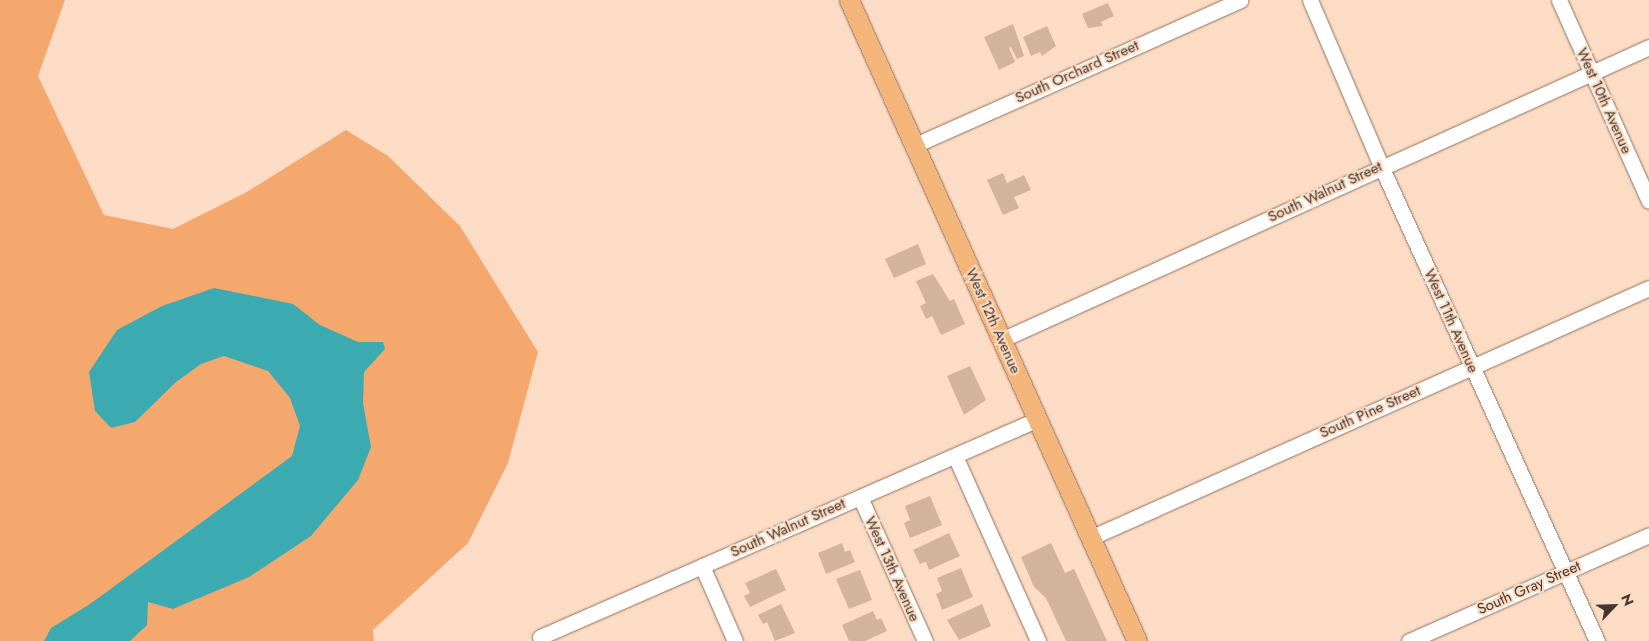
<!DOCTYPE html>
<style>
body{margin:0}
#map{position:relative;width:1649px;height:641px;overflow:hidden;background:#fcdcc5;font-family:Jost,sans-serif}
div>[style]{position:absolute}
.green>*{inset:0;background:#f5a86d}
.water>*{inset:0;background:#3babb1}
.building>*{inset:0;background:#d2b39d}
.roads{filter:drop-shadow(0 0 1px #8e715d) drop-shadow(0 0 1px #8e715d)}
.minor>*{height:15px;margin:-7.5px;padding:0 7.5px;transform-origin:7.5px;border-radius:7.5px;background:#fff}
.major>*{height:19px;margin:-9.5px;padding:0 9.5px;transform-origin:9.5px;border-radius:9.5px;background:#f3b579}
span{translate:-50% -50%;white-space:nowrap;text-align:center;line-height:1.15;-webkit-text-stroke:4px #fcdcc5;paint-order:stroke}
.street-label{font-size:15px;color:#44372e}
.north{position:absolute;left:1589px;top:581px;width:50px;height:50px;-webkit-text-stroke:4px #fcdcc5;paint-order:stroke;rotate:66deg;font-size:14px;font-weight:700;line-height:20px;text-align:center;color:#44372e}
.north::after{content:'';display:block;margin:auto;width:18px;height:22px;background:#44372e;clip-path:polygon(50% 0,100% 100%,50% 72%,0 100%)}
</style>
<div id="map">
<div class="green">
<i style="clip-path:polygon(0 0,65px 0,38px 76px,104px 215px,173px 229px,245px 193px,346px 130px,388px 156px,460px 226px,538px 352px,508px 463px,468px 543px,373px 630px,374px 641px,0 641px)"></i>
</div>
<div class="water">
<i style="clip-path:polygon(214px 288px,293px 304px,320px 325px,358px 342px,383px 342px,385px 349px,364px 372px,363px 403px,371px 447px,358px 480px,311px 536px,249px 577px,173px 609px,148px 602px,147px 625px,130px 641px,44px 641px,51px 628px,90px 604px,292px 456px,300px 426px,290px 398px,268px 371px,224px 356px,201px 364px,176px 382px,135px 422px,111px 428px,95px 411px,89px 372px,117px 330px,162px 306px)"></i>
</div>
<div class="building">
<i style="clip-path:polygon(1108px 3px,1114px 16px,1101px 22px,1103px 26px,1088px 28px,1082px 14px)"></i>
<i style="clip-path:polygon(1013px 24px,1024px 56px,1017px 59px,1011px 47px,1009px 48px,1015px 62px,999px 70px,984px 37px)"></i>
<i style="clip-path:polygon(1047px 26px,1056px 46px,1042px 56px,1040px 52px,1031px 56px,1023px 37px)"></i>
<i style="clip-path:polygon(1003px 173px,1007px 183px,1024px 175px,1031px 190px,1014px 197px,1019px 208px,1003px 215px,987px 180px)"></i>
<i style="clip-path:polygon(918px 244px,926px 264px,894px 278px,885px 259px)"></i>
<i style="clip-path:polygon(933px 274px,950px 301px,954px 299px,965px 324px,941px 335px,932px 316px,926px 319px,920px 306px,926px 303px,916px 281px)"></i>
<i style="clip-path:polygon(970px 366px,986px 400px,964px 415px,947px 376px)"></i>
<i style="clip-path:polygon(930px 496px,942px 525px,910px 538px,904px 523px,910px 520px,905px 506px)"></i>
<i style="clip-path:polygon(949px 533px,960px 556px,929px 570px,926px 562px,920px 564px,913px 550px)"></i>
<i style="clip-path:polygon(842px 543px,845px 552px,850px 550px,855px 562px,826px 574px,818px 553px)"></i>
<i style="clip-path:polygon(1051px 543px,1065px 573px,1074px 569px,1107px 641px,1066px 641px,1046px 598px,1034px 587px,1021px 557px)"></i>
<i style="clip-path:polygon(961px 568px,973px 597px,942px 610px,936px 594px,942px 591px,937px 578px)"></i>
<i style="clip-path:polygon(776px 569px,786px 590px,750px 607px,744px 596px,750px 593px,745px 583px)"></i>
<i style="clip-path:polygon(860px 570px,872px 600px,849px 609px,836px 579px)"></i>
<i style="clip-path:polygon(781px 604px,795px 633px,775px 641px,767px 622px,763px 624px,758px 615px)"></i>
<i style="clip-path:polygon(982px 604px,991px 626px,959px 640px,947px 620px)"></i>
<i style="clip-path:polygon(873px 611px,877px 620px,881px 618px,887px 631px,865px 641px,849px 641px,842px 625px)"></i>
</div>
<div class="roads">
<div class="minor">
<i style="left:1310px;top:0;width:181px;rotate:66.8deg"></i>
<i style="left:1381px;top:166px;width:522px;rotate:65.55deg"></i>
<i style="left:1559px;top:0;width:220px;rotate:65.9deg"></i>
<i style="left:915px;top:145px;width:356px;rotate:-24deg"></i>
<i style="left:1001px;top:340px;width:711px;rotate:-24.33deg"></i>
<i style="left:955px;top:456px;width:203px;rotate:65.8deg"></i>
<i style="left:860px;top:497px;width:158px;rotate:65.7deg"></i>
<i style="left:1090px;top:538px;width:612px;rotate:-24.1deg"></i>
<i style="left:702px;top:566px;width:82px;rotate:66.3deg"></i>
<i style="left:540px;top:637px;width:541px;rotate:-23.63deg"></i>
<i style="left:1409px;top:641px;width:262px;rotate:-23.8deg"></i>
</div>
<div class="major">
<i style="left:849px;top:0;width:703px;rotate:65.81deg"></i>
</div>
</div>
<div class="street-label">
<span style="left:1077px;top:72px;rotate:-24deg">South Orchard Street</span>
<span style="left:1604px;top:101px;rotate:66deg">West 10th Avenue</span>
<span style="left:1325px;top:192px;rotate:-25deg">South Walnut Street</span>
<span style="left:993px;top:321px;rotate:66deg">West 12th Avenue</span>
<span style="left:1451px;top:321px;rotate:66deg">West 11th Avenue</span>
<span style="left:1370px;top:412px;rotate:-24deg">South Pine Street</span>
<span style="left:788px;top:528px;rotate:-24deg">South Walnut Street</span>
<span style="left:892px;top:569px;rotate:66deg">West 13th Avenue</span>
<span style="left:1529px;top:588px;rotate:-24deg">South Gray Street</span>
</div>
<div class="north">N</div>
</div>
